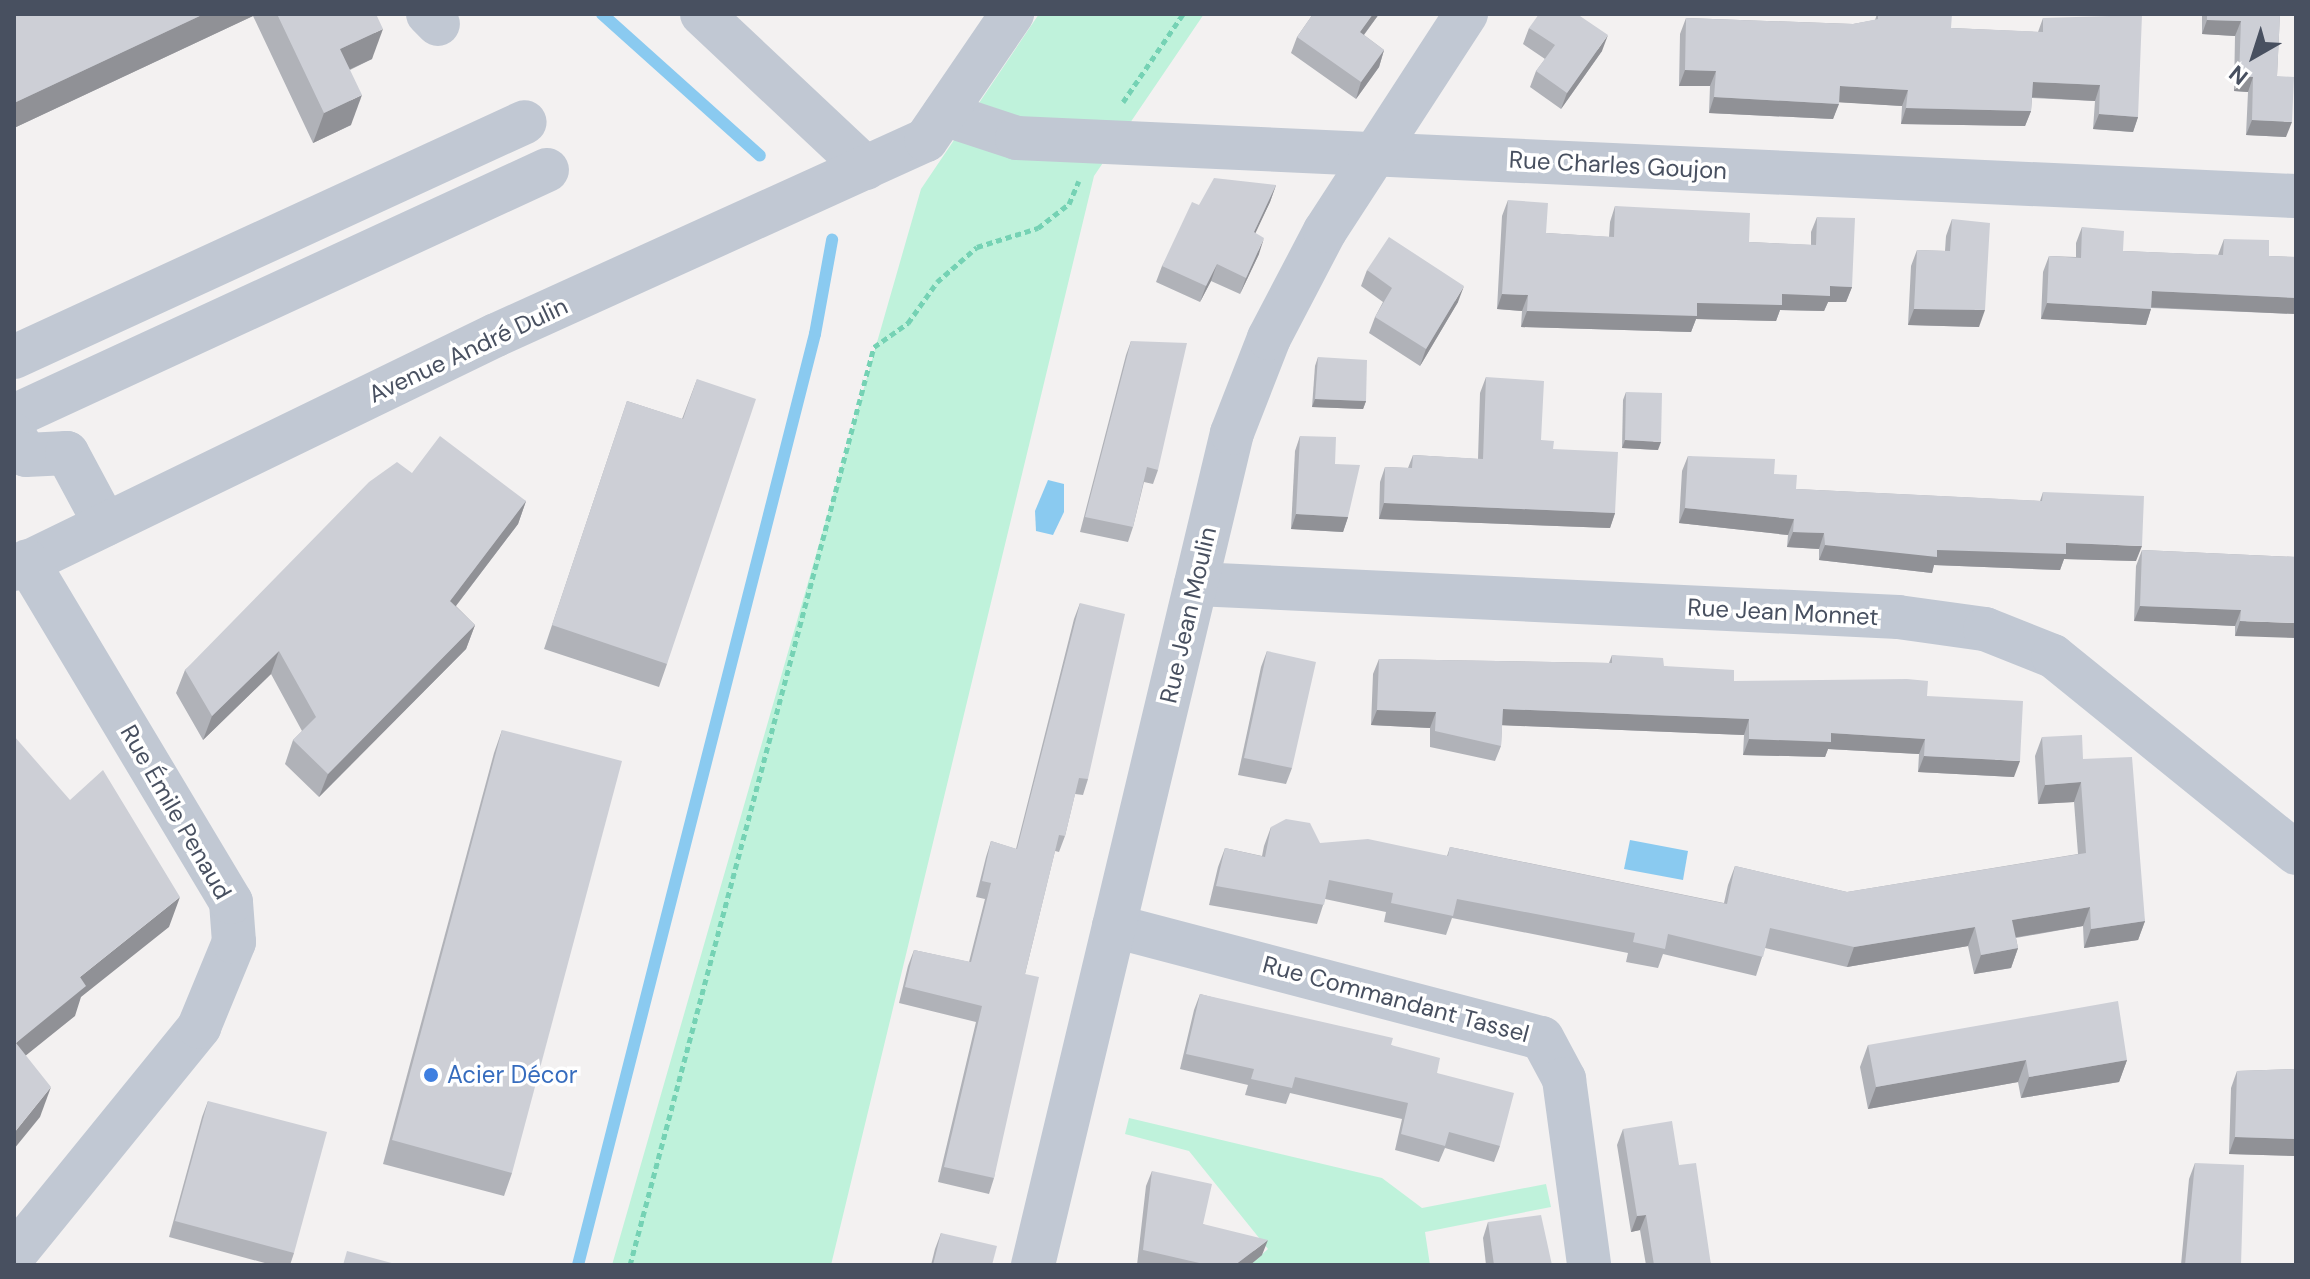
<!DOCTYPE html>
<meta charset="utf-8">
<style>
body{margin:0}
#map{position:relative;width:2310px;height:1279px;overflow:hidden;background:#f3f1f1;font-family:"DM Sans",sans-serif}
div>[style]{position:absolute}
.green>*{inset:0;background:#bff2db}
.water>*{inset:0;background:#8acaf0}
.stream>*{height:12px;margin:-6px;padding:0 6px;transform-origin:6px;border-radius:6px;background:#8acaf0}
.path>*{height:5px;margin-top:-2.5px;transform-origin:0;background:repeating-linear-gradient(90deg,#75d2b4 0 6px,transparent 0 10px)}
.minor>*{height:44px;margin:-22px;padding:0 22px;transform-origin:22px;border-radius:22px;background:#c1c8d3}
.wall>*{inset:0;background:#b0b2b8}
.shaded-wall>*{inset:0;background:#909196}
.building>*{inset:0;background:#cdcfd6}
.dots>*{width:22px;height:22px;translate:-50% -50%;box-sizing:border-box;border:4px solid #fff;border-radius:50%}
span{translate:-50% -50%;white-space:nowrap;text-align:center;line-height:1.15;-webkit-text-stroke:7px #fff;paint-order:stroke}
.street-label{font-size:24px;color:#485060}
.shop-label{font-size:24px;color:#366cbe}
.left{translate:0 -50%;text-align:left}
.frame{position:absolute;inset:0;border:16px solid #485060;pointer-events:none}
.north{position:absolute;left:2214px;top:16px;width:80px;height:80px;-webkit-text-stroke:6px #fff;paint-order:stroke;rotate:219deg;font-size:22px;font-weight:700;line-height:32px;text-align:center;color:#485060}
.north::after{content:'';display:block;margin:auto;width:28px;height:36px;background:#485060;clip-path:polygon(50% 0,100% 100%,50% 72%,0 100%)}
</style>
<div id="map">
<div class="green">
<i style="clip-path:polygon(1039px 14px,1204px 14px,1094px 176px,831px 1265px,612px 1265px,921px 189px)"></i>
<i style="clip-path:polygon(1129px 1118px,1382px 1178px,1422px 1208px,1546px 1184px,1551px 1207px,1425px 1232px,1430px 1265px,1250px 1265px,1268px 1249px,1189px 1151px,1125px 1134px)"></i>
</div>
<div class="water">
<i style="clip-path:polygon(1048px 480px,1064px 484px,1064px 512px,1053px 535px,1036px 531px,1035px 511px)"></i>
<i style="clip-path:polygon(1630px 840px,1688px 851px,1683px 880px,1624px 869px)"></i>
</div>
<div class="stream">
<i style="left:602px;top:14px;width:212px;rotate:41.9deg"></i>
<i style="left:578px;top:1265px;width:961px;rotate:-75.72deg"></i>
<i style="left:815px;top:334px;width:96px;rotate:-79.7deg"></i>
</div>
<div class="path">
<i style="left:1123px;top:102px;width:107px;rotate:-55.7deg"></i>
<i style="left:630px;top:1265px;width:950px;rotate:-75.12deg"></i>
<i style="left:874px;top:347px;width:42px;rotate:-35.2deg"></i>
<i style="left:908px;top:323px;width:50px;rotate:-54.7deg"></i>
<i style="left:937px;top:282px;width:53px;rotate:-41.2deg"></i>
<i style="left:977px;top:247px;width:64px;rotate:-17.3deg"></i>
<i style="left:1038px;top:228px;width:39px;rotate:-38deg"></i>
<i style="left:1069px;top:204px;width:25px;rotate:-67deg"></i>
</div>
<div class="minor">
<i style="left:428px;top:14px;width:14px;rotate:45deg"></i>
<i style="left:702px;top:14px;width:225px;rotate:43.2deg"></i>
<i style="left:944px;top:114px;width:77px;rotate:18.2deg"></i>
<i style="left:1017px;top:138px;width:1280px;rotate:2.6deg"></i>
<i style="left:14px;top:357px;width:562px;rotate:-24.7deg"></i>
<i style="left:14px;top:416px;width:587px;rotate:-24.78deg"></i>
<i style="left:14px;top:435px;width:23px;rotate:59deg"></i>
<i style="left:26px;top:455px;width:41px;rotate:-2.8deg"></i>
<i style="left:67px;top:453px;width:81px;rotate:61.8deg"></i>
<i style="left:14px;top:569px;width:536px;rotate:-25.9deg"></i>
<i style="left:496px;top:335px;width:472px;rotate:-24.4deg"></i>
<i style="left:926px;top:140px;width:153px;rotate:-55.7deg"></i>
<i style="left:1196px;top:584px;width:703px;rotate:2.69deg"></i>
<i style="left:1898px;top:617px;width:88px;rotate:7.9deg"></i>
<i style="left:1985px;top:629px;width:73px;rotate:21.7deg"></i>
<i style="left:2053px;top:656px;width:313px;rotate:39deg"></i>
<i style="left:1114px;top:926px;width:442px;rotate:14.7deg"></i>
<i style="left:1542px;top:1038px;width:47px;rotate:61.8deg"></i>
<i style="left:1564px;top:1079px;width:188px;rotate:82.3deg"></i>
<i style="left:14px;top:1255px;width:294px;rotate:-50.9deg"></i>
<i style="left:199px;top:1027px;width:92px;rotate:-67.6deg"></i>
<i style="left:234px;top:942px;width:40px;rotate:-94.3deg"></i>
<i style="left:231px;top:902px;width:397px;rotate:-120.9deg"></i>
<i style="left:1033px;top:1265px;width:855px;rotate:-76.55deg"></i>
<i style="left:1232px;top:433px;width:102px;rotate:-68.7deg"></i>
<i style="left:1269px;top:338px;width:121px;rotate:-62.4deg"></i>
<i style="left:1325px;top:231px;width:259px;rotate:-57deg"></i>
</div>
<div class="wall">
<i style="clip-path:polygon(14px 14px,376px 14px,372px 59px,350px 70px,351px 125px,313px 143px,253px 16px,14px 128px)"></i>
<i style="clip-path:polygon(1313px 14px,1379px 14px,1364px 35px,1384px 50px,1379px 67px,1356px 99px,1291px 53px,1297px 37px)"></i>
<i style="clip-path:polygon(1877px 14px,1942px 14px,1951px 28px,2038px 32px,2043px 18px,2138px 117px,2133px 132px,2093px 129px,2095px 101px,2032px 98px,2031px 111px,2025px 126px,1901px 124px,1902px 106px,1839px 102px,1833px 119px,1709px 113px,1710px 86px,1679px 86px,1680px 34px,1686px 18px,1853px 24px,1875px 20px)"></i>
<i style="clip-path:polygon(2202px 14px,2280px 14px,2277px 76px,2286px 137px,2246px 135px,2248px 92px,2234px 91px,2235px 36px,2202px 34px)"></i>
<i style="clip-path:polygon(1529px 28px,1602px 51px,1561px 109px,1530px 87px,1536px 71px,1545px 59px,1523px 44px)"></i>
<i style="clip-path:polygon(1276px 185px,1270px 202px,1255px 233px,1259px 254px,1240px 294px,1211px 281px,1200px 302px,1156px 282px,1162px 266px,1199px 205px)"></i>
<i style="clip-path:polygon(1508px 200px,1546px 233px,1609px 237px,1610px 222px,1615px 206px,1749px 242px,1811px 245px,1811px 232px,1817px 217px,1852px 287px,1846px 302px,1828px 302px,1824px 311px,1780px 310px,1776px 321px,1696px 319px,1691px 332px,1521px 327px,1522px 311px,1497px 309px,1502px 216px)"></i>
<i style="clip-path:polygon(1952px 219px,1979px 327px,1908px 325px,1911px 266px,1917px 250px,1945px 251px,1946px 236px)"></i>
<i style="clip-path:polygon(2082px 227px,2123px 251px,2218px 255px,2224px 239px,2269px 256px,2296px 257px,2296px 314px,2151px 308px,2146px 325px,2041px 319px,2043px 272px,2049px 256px,2076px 257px,2076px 243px)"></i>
<i style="clip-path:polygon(1367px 270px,1458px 302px,1420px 366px,1369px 333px,1375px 317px,1383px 302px,1361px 286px)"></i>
<i style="clip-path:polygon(1131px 341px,1158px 470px,1153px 484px,1144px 482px,1133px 527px,1128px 542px,1080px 532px,1126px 355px)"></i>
<i style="clip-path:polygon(1318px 357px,1366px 401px,1363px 409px,1312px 407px,1315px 366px)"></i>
<i style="clip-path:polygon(1486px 377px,1541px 440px,1553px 449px,1615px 513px,1610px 528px,1379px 519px,1380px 482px,1385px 467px,1408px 468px,1413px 455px,1478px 459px,1480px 393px)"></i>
<i style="clip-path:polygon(697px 379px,667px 664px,659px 687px,544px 649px,627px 401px,682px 419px)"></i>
<i style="clip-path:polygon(1626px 392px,1658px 450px,1622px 448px,1623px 400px)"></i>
<i style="clip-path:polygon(1300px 436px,1335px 464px,1348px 517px,1343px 532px,1291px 529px,1295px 451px)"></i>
<i style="clip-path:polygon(1688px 456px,1774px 474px,1796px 489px,2040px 501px,2043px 492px,2136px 561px,2064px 559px,2060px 570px,1934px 565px,1932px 573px,1819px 560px,1819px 549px,1787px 547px,1788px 535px,1679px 523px,1682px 471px)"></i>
<i style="clip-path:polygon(412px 473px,526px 501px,518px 524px,456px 606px,475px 625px,466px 649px,319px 797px,285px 764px,293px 740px,302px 731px,271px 674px,203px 740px,176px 693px,185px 670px)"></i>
<i style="clip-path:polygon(2142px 550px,2296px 557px,2235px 636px,2235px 626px,2134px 621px,2136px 566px)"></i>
<i style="clip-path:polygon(1080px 603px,1088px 779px,1083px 795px,1075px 794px,1065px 836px,1059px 852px,1055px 851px,1025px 974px,994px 1178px,989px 1194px,938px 1182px,976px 1022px,899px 1003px,908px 966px,914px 950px,969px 962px,985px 899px,976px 897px,986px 857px,991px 841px,1016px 849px,1074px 619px)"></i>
<i style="clip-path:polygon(1267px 651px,1292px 768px,1286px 784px,1238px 775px,1261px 667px)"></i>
<i style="clip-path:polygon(1612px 655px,1734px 681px,1927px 696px,2014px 777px,1918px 772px,1919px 754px,1828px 749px,1825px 757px,1743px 755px,1744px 735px,1502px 725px,1501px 746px,1495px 761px,1430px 747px,1430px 728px,1371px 725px,1373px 674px,1379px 659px,1609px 663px)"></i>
<i style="clip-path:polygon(502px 730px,512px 1173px,504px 1196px,383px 1164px,494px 753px)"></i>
<i style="clip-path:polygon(2042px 737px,2083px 759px,2145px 921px,2138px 940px,2084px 948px,2083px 926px,2016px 938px,2018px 948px,2011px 968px,1974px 974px,1968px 946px,1847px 967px,1765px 948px,1756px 976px,1663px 954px,1658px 968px,1626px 962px,1628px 953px,1452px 918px,1446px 935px,1384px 922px,1386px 912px,1325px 899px,1317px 924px,1209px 905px,1218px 867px,1225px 848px,1262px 856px,1264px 846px,1271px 827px,1320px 843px,1447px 856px,1450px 847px,1724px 903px,1728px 885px,1735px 866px,1847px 892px,2078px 854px,2074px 802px,2038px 804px,2035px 756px)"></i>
<i style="clip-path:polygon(1200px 994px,1391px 1045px,1437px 1073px,1500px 1146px,1494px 1162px,1445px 1148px,1439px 1162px,1395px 1150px,1402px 1119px,1290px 1093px,1286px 1104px,1245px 1095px,1248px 1085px,1180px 1069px,1194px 1010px)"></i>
<i style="clip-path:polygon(1868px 1045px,2127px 1060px,2119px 1082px,2021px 1098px,2018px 1082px,1868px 1109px,1860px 1067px)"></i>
<i style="clip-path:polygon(2296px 1069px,2296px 1156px,2229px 1154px,2231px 1088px,2237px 1071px)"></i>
<i style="clip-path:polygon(208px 1101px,294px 1253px,290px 1265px,272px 1265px,169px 1237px,202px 1117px)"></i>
<i style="clip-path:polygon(1623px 1129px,1679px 1165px,1711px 1265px,1646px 1265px,1640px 1230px,1631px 1232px,1617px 1145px)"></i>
<i style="clip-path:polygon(2195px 1163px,2241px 1265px,2181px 1265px,2189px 1179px)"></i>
<i style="clip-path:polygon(1152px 1171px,1203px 1224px,1262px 1255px,1250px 1265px,1137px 1265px,1146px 1186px)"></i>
<i style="clip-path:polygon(1488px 1222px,1552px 1265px,1486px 1265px,1483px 1238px)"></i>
<i style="clip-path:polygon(941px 1233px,992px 1265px,931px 1265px,935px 1249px)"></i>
</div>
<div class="shaded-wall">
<i style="clip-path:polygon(204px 14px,254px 14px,253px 16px,14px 128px,14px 103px)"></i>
<i style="clip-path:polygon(1373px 14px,1379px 14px,1354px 48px,1360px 32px)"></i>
<i style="clip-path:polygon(2207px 20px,2241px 21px,2235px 36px,2202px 34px)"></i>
<i style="clip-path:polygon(383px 29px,372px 59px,329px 79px,340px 49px)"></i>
<i style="clip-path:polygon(1608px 35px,1602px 51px,1561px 109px,1567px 93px)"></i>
<i style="clip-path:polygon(1384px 50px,1379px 67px,1356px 99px,1361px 82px)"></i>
<i style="clip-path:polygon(1685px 70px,1716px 71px,1710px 86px,1679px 86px)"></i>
<i style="clip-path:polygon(2239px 76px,2253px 77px,2248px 92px,2234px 91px)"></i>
<i style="clip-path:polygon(2033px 82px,2100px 85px,2095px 101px,2027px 97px)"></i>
<i style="clip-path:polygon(1840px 86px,1908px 90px,1902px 106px,1834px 102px)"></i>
<i style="clip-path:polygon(362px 95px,351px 125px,313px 143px,324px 113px)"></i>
<i style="clip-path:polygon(1714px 97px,1839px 104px,1833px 119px,1709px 113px)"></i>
<i style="clip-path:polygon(1906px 108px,2031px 111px,2025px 126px,1901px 124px)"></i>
<i style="clip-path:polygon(2099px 114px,2138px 117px,2133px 132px,2093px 129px)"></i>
<i style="clip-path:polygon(2252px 120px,2292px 122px,2286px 137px,2246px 135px)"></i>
<i style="clip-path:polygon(1276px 185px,1270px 202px,1248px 249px,1254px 232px)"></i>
<i style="clip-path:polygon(1264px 238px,1259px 254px,1240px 294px,1246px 278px)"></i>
<i style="clip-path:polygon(1217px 264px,1211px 281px,1200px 302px,1206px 286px)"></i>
<i style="clip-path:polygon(1464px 286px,1458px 302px,1420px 366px,1426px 349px)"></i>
<i style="clip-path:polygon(1830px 286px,1852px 287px,1846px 302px,1828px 302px,1824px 311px,1780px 310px,1776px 321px,1696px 319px,1691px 332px,1521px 327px,1527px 311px,1697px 303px)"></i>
<i style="clip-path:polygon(2152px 291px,2296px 298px,2296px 314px,2146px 307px)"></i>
<i style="clip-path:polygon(1502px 294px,1528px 295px,1522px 311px,1497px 309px)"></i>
<i style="clip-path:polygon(2047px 303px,2151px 309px,2146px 325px,2041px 319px)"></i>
<i style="clip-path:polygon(1914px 309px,1985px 310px,1979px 327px,1908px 325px)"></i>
<i style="clip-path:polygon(1315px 399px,1366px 401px,1363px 409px,1312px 407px)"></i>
<i style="clip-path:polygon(1625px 440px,1661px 442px,1658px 450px,1622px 448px)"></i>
<i style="clip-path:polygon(526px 501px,518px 524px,442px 624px,450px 601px)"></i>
<i style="clip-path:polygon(1384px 503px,1615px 513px,1610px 528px,1379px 519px)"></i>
<i style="clip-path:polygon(1685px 508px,1794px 519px,1788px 535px,1679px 523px)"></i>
<i style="clip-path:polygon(1296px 514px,1348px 517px,1343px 532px,1291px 529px)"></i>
<i style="clip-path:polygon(1793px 532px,1824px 533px,1819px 549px,1787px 547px)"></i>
<i style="clip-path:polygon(2066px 543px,2142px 546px,2136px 561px,2064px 559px,2060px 570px,1934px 565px,1932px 573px,1819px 560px,1825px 545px,1937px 550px)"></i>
<i style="clip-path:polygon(2140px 606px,2241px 610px,2235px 626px,2134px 621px)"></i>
<i style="clip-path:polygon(2240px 621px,2296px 623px,2296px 638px,2235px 636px)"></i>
<i style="clip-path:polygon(475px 625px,466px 649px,319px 797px,328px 774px)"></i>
<i style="clip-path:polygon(279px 651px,271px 674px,203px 740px,212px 716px)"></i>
<i style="clip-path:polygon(1503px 709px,1749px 719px,1744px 735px,1497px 725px)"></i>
<i style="clip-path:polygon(1377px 710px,1436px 712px,1430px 728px,1371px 725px)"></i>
<i style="clip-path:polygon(1831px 733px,1925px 739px,1919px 754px,1828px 749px,1825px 757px,1743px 755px,1749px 739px)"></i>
<i style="clip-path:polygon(1924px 756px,2020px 761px,2014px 777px,1918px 772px)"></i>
<i style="clip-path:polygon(2081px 782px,2074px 802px,2038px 804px,2045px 785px)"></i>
<i style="clip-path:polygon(180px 897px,169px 927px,81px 997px,75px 1016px,14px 1065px,16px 1043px,80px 977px)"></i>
<i style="clip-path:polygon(2090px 907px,2083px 926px,2005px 939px,2012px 920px)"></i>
<i style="clip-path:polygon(2145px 921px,2138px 940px,2084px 948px,2091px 929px)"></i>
<i style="clip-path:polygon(1975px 927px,1968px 946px,1847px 967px,1854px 947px)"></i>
<i style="clip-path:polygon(2018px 948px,2011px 968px,1974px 974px,1981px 955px)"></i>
<i style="clip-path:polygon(2026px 1060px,2018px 1082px,1868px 1109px,1876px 1087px)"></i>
<i style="clip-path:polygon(2127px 1060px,2119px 1082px,2021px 1098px,2029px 1077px)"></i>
<i style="clip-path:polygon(51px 1087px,40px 1117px,14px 1149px,14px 1133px)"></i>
<i style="clip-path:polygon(2235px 1137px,2296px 1139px,2296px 1156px,2229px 1154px)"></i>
<i style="clip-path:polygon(1646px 1215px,1640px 1230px,1631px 1232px,1637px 1216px)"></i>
<i style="clip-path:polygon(1268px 1240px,1262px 1255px,1250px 1265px,1235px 1265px)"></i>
</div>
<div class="building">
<i style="clip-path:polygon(14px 14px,204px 14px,14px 103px)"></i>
<i style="clip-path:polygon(277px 14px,376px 14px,383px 29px,340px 49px,362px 95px,324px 113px)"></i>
<i style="clip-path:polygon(1313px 14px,1373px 14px,1360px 32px,1384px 50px,1361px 82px,1297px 37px)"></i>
<i style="clip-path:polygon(1539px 14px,1577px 14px,1608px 35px,1567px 93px,1536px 71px,1555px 45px,1529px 28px)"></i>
<i style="clip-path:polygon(1878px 14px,1952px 14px,1951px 28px,2043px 32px,2043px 18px,2142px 15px,2138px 117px,2099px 114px,2100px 85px,2033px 82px,2031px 111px,1906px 108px,1908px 90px,1840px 86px,1839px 104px,1714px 97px,1716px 71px,1685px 70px,1686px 18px,1853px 24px,1878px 19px)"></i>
<i style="clip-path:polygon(2207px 14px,2280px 14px,2277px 76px,2294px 77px,2292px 122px,2252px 120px,2253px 77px,2239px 76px,2241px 21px,2207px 20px)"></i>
<i style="clip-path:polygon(1214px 178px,1276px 185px,1254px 232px,1264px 238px,1246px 278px,1217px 264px,1206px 286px,1162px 266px,1192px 202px,1199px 205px)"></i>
<i style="clip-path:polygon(1508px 200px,1548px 203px,1546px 233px,1614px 237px,1615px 206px,1750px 213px,1749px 242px,1816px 245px,1817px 217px,1855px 218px,1852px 287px,1830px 286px,1830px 296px,1782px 294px,1782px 305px,1697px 303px,1697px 316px,1527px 311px,1528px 295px,1502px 294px)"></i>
<i style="clip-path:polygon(1952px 219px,1990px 223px,1985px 310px,1914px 309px,1917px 250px,1950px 251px)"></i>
<i style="clip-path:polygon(2082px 227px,2124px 231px,2123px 251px,2223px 255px,2224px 239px,2269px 240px,2269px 256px,2296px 257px,2296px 298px,2152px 291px,2151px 309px,2047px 303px,2049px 256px,2081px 258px)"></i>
<i style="clip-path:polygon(1389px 237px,1464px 286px,1426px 349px,1375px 317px,1392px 288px,1367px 270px)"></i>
<i style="clip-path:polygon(1131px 341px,1187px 343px,1158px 470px,1147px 467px,1133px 527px,1085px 517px)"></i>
<i style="clip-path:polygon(1318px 357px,1367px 360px,1366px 401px,1315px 399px)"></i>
<i style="clip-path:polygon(1486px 377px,1544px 381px,1541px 440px,1554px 441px,1553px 449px,1618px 452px,1615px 513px,1384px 503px,1385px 467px,1412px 468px,1413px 455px,1483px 459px)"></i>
<i style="clip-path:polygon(697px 379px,756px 399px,667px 664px,552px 625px,627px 401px,683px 419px)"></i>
<i style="clip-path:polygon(1626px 392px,1662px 393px,1661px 442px,1625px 440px)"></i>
<i style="clip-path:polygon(440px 436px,526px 501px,450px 601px,475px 625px,328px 774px,293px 740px,316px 717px,279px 651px,212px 716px,185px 670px,369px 482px,397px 462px,412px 473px)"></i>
<i style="clip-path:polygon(1300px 436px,1336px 437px,1335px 464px,1360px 465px,1348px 517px,1296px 514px)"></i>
<i style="clip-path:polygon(1688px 456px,1775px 459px,1774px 474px,1797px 475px,1796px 489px,2042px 501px,2043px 492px,2144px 496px,2142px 546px,2066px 543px,2066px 554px,1937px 550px,1937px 557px,1825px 545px,1824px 533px,1793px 532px,1794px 519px,1685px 508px)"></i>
<i style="clip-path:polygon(2142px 550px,2296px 557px,2296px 623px,2240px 621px,2241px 610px,2140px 606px)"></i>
<i style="clip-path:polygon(1080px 603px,1125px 614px,1088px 779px,1079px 778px,1065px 836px,1059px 835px,1025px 974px,1039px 977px,994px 1178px,944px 1167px,982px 1006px,905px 987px,914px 950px,971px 962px,991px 883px,982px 881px,991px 841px,1017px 849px)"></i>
<i style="clip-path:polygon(1267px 651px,1316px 662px,1292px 768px,1244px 758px)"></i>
<i style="clip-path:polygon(1612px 655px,1663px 658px,1664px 666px,1734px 670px,1734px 681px,1907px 679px,1928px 681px,1927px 696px,2023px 701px,2020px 761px,1924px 756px,1925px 739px,1831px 733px,1831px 742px,1749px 739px,1749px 719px,1503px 709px,1501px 746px,1435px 731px,1436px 712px,1377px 710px,1379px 659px,1612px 663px)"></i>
<i style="clip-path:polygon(502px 730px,622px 761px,512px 1173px,392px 1140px)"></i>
<i style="clip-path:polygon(2082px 735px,2083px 759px,2132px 757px,2145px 921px,2091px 929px,2090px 907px,2012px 920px,2018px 948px,1981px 955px,1975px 927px,1854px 947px,1770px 928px,1763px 957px,1668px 934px,1665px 949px,1633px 942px,1635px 933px,1457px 899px,1453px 916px,1391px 903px,1393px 893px,1329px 880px,1324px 905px,1216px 886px,1225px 848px,1265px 857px,1271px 827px,1286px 819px,1310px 823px,1320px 843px,1368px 839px,1448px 856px,1450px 847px,1727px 904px,1735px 866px,1847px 892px,2086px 853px,2081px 782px,2045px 785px,2042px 737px)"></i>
<i style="clip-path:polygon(14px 736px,70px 800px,103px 770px,180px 897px,80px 977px,86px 986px,16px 1043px,51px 1087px,14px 1133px)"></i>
<i style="clip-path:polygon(1200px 994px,1393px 1038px,1391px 1045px,1440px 1058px,1437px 1073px,1514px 1093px,1500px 1146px,1449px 1132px,1445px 1146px,1401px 1134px,1408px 1103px,1295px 1077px,1292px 1088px,1251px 1079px,1254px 1069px,1186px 1054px)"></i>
<i style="clip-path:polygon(2118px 1001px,2127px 1060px,2029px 1077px,2026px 1060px,1876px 1087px,1868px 1045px)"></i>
<i style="clip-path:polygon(2296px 1069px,2296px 1139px,2235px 1137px,2237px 1071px)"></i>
<i style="clip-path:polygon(208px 1101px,327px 1132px,294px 1253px,175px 1221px)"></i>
<i style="clip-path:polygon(1672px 1121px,1679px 1165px,1696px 1163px,1711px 1265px,1654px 1265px,1646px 1215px,1637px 1216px,1623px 1129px)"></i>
<i style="clip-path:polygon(2195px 1163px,2244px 1165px,2241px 1265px,2185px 1265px)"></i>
<i style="clip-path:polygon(1152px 1171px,1212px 1184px,1203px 1224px,1268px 1240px,1235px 1265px,1208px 1265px,1143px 1250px)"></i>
<i style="clip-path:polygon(1541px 1215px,1552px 1265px,1494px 1265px,1488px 1222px)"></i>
<i style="clip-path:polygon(941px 1233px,997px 1246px,992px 1265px,933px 1265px)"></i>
<i style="clip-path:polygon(347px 1251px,399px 1265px,343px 1265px)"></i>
</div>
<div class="dots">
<i style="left:431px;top:1075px;background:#3f7fe0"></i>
</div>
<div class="street-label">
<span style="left:1618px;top:165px;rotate:3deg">Rue Charles Goujon</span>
<span style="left:468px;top:350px;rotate:-25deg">Avenue André Dulin</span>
<span style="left:1783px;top:612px;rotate:3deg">Rue Jean Monnet</span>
<span style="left:1188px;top:615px;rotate:-77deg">Rue Jean Moulin</span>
<span style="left:176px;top:812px;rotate:60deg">Rue Émile Penaud</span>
<span style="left:1396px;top:999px;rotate:15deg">Rue Commandant Tassel</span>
</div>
<div class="shop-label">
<span class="left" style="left:447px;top:1075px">Acier Décor</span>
</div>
<div class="frame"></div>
<div class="north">N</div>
</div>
